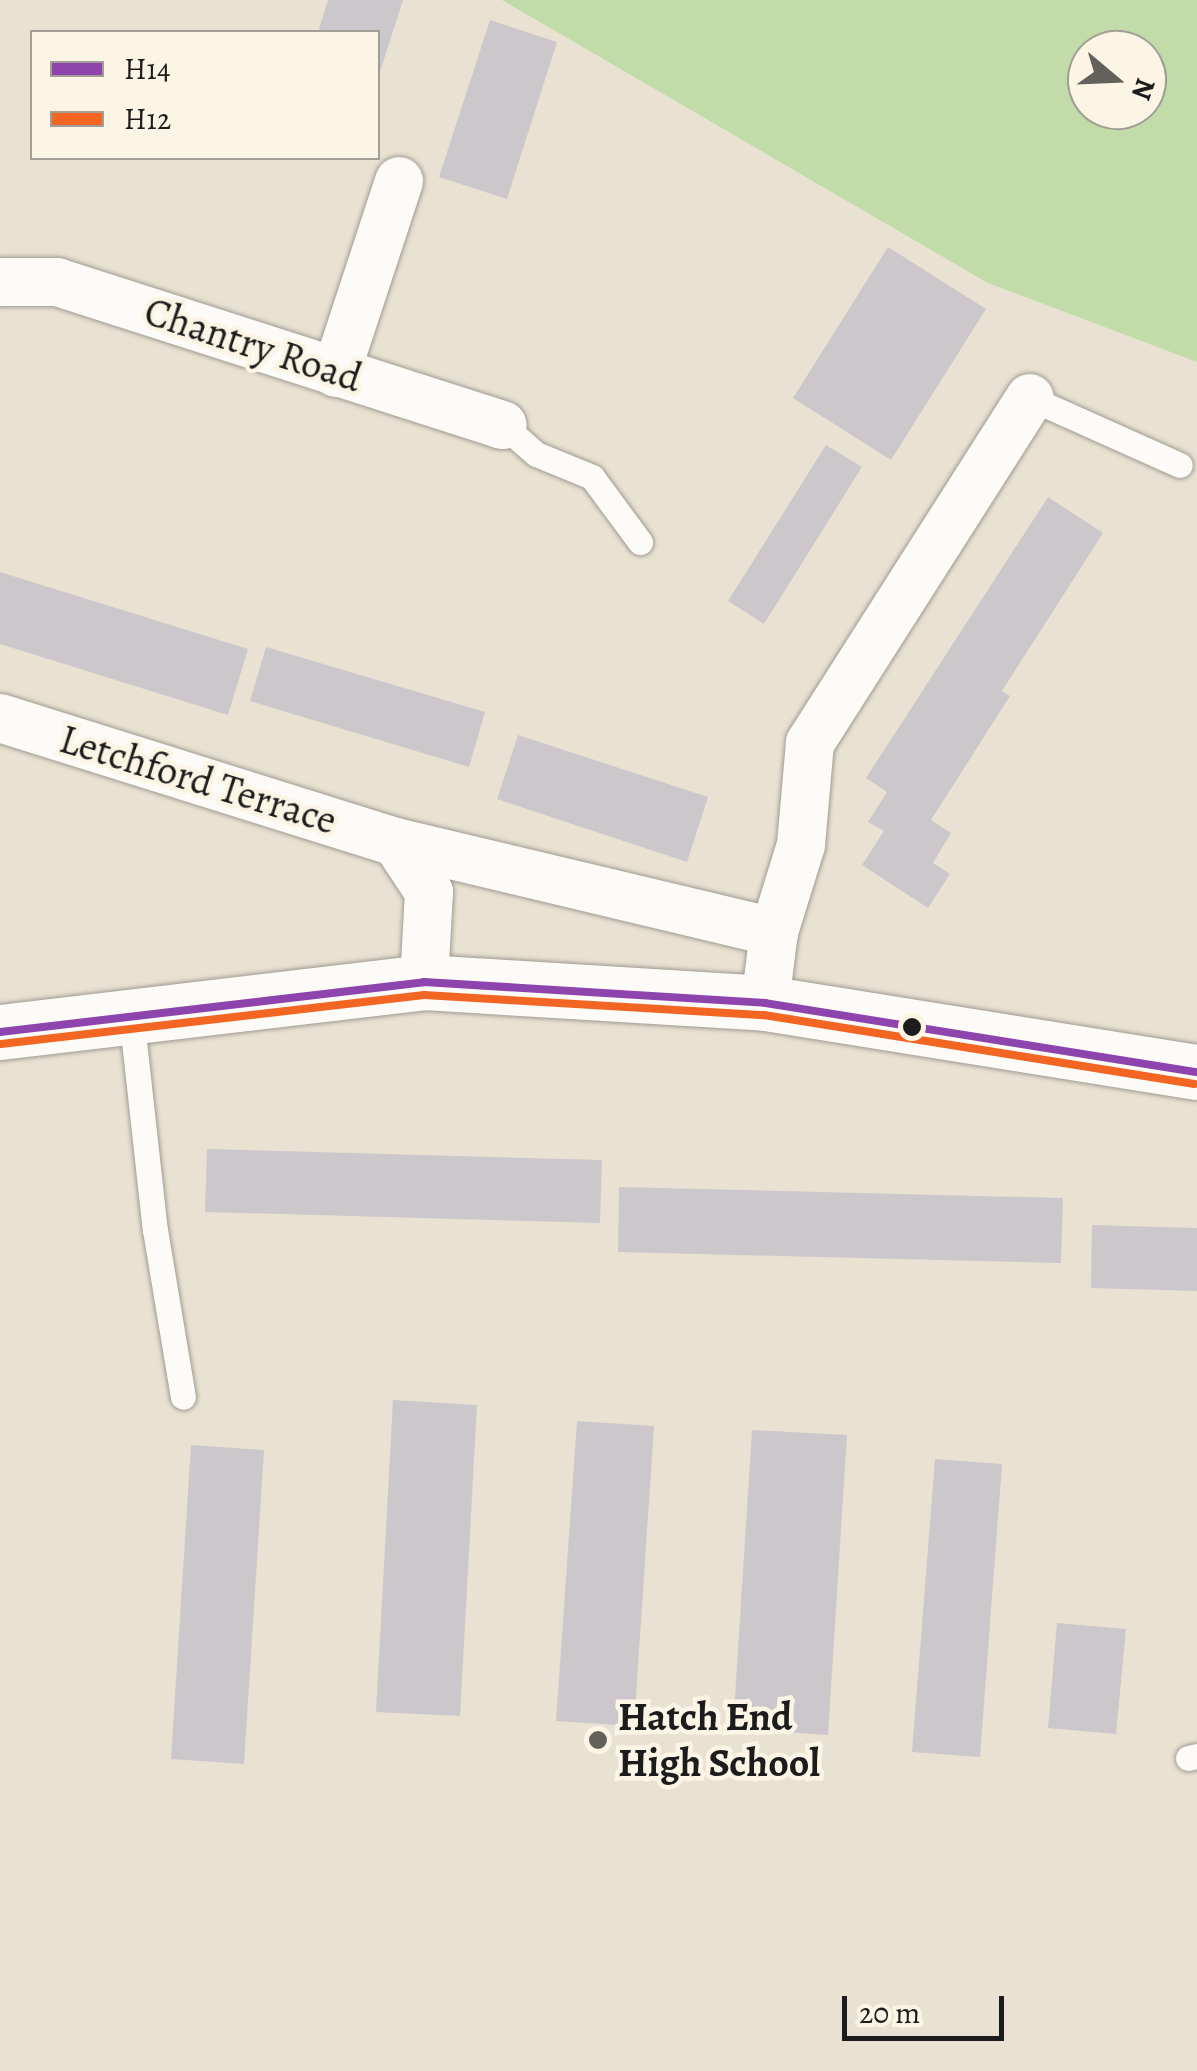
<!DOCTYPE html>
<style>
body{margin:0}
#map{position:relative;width:1197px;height:2071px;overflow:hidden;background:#e9e2d2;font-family:Alegreya,serif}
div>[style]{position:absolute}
.green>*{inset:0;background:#c1dba9}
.building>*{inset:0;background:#ccc7cb}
.roads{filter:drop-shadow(0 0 2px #9f9a92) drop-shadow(0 0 2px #9f9a92)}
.service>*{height:25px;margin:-12.5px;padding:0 12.5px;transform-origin:12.5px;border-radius:12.5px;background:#fcfbf8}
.minor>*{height:48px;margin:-24px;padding:0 24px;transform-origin:24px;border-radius:24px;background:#fcfbf8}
.tertiary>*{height:55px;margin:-27.5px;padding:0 27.5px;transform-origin:27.5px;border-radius:27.5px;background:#fcfbf8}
.bus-1>*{height:8px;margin:-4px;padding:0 4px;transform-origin:4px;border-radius:4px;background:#8e44ad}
.bus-2>*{height:8px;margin:-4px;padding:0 4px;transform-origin:4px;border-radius:4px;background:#f26522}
.dots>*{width:28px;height:28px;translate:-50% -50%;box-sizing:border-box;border:5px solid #fcf5e5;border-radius:50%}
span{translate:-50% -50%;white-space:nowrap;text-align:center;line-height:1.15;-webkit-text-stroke:9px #fcf5e5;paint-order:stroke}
.street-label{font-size:40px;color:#1c1c1c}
.poi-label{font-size:40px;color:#1c1c1c;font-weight:700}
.left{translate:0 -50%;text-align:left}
.legend{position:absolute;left:30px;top:30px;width:350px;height:130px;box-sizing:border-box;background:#fcf5e5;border:2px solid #a29e95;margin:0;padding:12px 18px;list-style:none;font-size:30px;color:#1c1c1c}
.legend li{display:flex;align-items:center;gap:20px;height:50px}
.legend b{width:50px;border:2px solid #a29e95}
.north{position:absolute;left:1067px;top:30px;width:100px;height:100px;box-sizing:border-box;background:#fcf5e5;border:2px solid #a29e95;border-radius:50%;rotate:109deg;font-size:28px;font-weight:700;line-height:40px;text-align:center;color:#1c1c1c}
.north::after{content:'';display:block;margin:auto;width:35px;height:45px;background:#64615c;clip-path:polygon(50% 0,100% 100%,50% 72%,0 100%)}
.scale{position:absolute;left:842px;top:1996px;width:162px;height:45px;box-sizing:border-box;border:5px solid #1c1c1c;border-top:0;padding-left:12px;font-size:30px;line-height:35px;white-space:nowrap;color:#1c1c1c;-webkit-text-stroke:8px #fcf5e5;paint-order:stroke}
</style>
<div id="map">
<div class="green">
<i style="clip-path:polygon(evenodd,502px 0,1197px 0,1197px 362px,988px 283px,502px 0,1087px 50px,1147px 50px,1147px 110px,1087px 110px,1087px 50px)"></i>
</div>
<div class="building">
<i style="clip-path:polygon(328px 0,403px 0,378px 78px,378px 32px,318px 32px)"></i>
<i style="clip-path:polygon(490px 20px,557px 42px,507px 199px,439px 177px)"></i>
<i style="clip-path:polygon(888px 247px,986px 309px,891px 460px,793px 398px)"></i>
<i style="clip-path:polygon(826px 445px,862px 467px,764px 624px,728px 601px)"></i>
<i style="clip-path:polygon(1048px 497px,1103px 533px,1002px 691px,1010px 696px,931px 820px,951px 833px,933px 863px,950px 874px,928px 908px,862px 865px,884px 831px,868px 822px,887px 792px,866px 778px)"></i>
<i style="clip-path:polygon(0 572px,248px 649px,228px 715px,0 644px)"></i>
<i style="clip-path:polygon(266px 647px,485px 712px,469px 767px,250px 701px)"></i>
<i style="clip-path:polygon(518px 735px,708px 797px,687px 862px,497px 799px)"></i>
<i style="clip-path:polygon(207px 1149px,602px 1160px,600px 1223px,205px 1212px)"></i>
<i style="clip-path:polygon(619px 1187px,1063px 1198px,1061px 1263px,618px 1252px)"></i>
<i style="clip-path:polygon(1092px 1225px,1197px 1228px,1197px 1291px,1091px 1288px)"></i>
<i style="clip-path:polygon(393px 1400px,477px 1405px,460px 1716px,376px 1712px)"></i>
<i style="clip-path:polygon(577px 1421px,654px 1426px,634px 1726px,556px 1721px)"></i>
<i style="clip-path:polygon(752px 1430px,847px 1435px,828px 1735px,733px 1729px)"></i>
<i style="clip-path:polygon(191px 1445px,264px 1450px,244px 1764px,171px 1759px)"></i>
<i style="clip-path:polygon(935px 1459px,1002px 1464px,980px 1757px,912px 1752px)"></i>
<i style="clip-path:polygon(1057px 1623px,1126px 1629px,1116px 1734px,1048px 1728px)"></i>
</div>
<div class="roads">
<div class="service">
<i style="left:1030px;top:398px;width:164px;rotate:24.1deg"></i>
<i style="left:503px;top:425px;width:44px;rotate:41.3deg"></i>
<i style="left:536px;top:454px;width:61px;rotate:22.3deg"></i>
<i style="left:592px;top:477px;width:81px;rotate:53.6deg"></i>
<i style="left:131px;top:1014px;width:217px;rotate:83.7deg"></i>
<i style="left:155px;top:1230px;width:169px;rotate:80.5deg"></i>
<i style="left:1188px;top:1758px;width:9px;rotate:-13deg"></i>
</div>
<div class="minor">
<i style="left:0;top:282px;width:57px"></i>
<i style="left:57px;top:282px;width:468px;rotate:17.8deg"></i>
<i style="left:336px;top:373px;width:202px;rotate:-71.8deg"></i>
<i style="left:0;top:718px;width:415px;rotate:17.4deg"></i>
<i style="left:396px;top:842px;width:60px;rotate:56.6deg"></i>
<i style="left:429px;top:892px;width:90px;rotate:93.2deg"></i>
<i style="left:396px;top:842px;width:389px;rotate:13.4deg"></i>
<i style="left:765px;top:1003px;width:72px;rotate:-82.8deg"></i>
<i style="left:774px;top:932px;width:91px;rotate:-72.8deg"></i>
<i style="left:801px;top:845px;width:102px;rotate:-85deg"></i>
<i style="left:810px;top:743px;width:409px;rotate:-57.5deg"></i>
</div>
<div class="tertiary">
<i style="left:0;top:1032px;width:427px;rotate:-6.7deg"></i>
<i style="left:424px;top:982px;width:342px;rotate:3.5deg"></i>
<i style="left:765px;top:1003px;width:437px;rotate:9.1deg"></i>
</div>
</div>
<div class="bus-1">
<i style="left:0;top:1032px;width:427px;rotate:-6.7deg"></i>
<i style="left:424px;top:982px;width:342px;rotate:3.5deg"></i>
<i style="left:765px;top:1003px;width:437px;rotate:9.1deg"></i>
</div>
<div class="bus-2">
<i style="left:1px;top:1044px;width:426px;rotate:-6.6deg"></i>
<i style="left:424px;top:995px;width:341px;rotate:3.4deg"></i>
<i style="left:764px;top:1015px;width:436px;rotate:9.1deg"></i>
</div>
<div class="dots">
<i style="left:912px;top:1027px;background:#1c1c1c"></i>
<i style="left:598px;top:1740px;background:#64615c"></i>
</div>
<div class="street-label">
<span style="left:253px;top:345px;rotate:18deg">Chantry Road</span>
<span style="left:198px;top:780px;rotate:17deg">Letchford Terrace</span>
</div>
<div class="poi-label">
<span class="left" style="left:618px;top:1740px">Hatch End<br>High School</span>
</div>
<ul class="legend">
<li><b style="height:12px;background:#8e44ad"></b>H14</li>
<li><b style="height:12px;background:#f26522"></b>H12</li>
</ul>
<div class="north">N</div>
<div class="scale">20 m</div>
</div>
